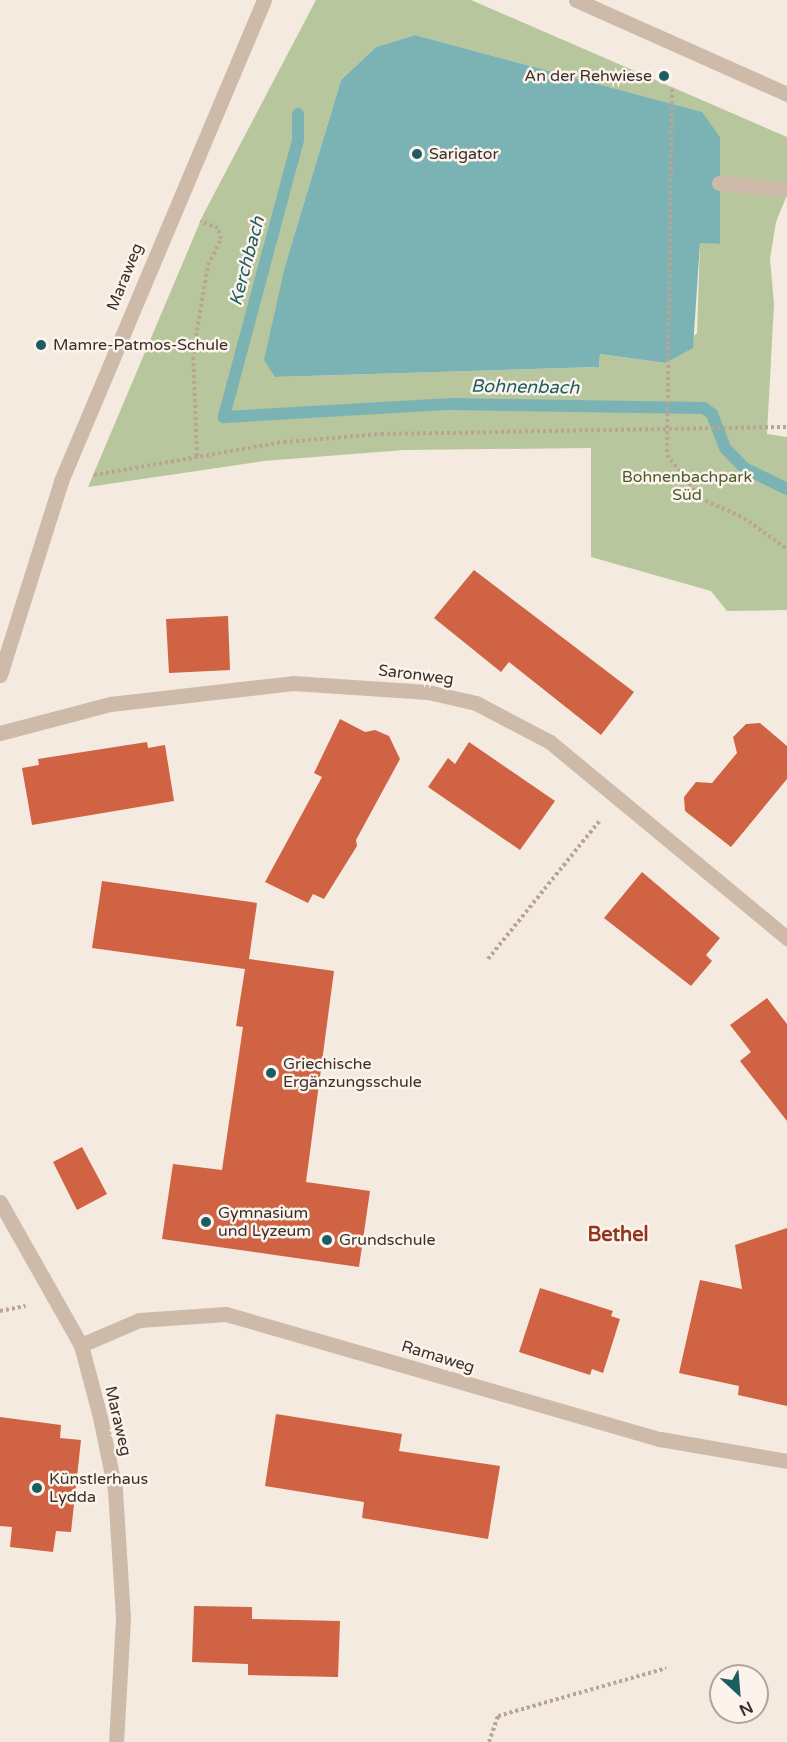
<!DOCTYPE html>
<meta charset="utf-8">
<style>
body{margin:0}
#map{position:relative;width:787px;height:1742px;overflow:hidden;background:#f5eadf;font-family:"Varela Round",sans-serif}
div>[style]{position:absolute}
.green>*{inset:0;background:#b8c69d}
.water>*{inset:0;background:#7bb3b4}
.stream>*{height:12px;margin:-6px;padding:0 6px;transform-origin:6px;border-radius:6px;background:#7bb3b4}
.building>*{inset:0;background:#cf6343}
.path>*{height:4px;margin-top:-2px;transform-origin:0;background:repeating-linear-gradient(90deg,#bba493 0 3px,transparent 0 6px)}
.lane>*{height:15px;margin:-7.5px;padding:0 7.5px;transform-origin:7.5px;border-radius:7.5px;background:#cebaa9}
.street>*{height:15px;margin:-7.5px;padding:0 7.5px;transform-origin:7.5px;border-radius:7.5px;background:#cebaa9}
.dots>*{width:16px;height:16px;translate:-50% -50%;box-sizing:border-box;border:3px solid #fcf4ec;border-radius:50%}
span{translate:-50% -50%;white-space:nowrap;text-align:center;line-height:1.15;-webkit-text-stroke:5px #fcf4ec;paint-order:stroke}
.poi-label{font-size:16px;color:#3b2f2a}
.right{translate:-100% -50%;text-align:right}
.left{translate:0 -50%;text-align:left}
.street-label{font-size:16px;color:#3b2f2a}
.park-label{font-size:16px;color:#4a5c2b}
.water-label{font-size:18px;color:#1b5d61;font-style:italic}
.quarter-label{font-size:20px;color:#91361c;font-weight:700}
.north{position:absolute;left:709px;top:1664px;width:60px;height:60px;box-sizing:border-box;background:#fcf4ec;border:2px solid #afa59e;border-radius:50%;rotate:154deg;font-size:16px;font-weight:700;line-height:24px;text-align:center;color:#3b2f2a}
.north::after{content:'';display:block;margin:auto;width:21px;height:27px;background:#1b5d61;clip-path:polygon(50% 0,100% 100%,50% 72%,0 100%)}
</style>
<div id="map">
<div class="green">
<i style="clip-path:polygon(evenodd,316px 0,471px 0,787px 137px,787px 195px,776px 222px,770px 259px,774px 304px,767px 434px,787px 437px,787px 610px,727px 611px,711px 591px,591px 557px,591px 448px,404px 450px,264px 461px,88px 487px,203px 215px,316px 0,415px 35px,701px 112px,719px 244px,700px 242px,697px 333px,665px 363px,600px 354px,599px 367px,275px 377px,285px 266px,341px 80px,376px 47px,415px 35px)"></i>
</div>
<div class="water">
<i style="clip-path:polygon(415px 35px,702px 112px,720px 137px,720px 244px,700px 243px,693px 348px,665px 363px,600px 354px,599px 367px,275px 377px,264px 360px,285px 266px,341px 80px,376px 47px)"></i>
</div>
<div class="stream">
<i style="left:298px;top:114px;width:26px;rotate:90deg"></i>
<i style="left:298px;top:140px;width:287px;rotate:105deg"></i>
<i style="left:224px;top:417px;width:228px;rotate:-3.3deg"></i>
<i style="left:452px;top:404px;width:252px;rotate:0.9deg"></i>
<i style="left:704px;top:408px;width:10px;rotate:37deg"></i>
<i style="left:712px;top:414px;width:36px;rotate:69deg"></i>
<i style="left:725px;top:448px;width:28px;rotate:46deg"></i>
<i style="left:744px;top:468px;width:48px;rotate:26deg"></i>
</div>
<div class="building">
<i style="clip-path:polygon(474px 570px,634px 692px,601px 735px,509px 662px,501px 672px,434px 618px)"></i>
<i style="clip-path:polygon(228px 616px,230px 670px,169px 673px,166px 619px)"></i>
<i style="clip-path:polygon(340px 719px,365px 732px,375px 730px,389px 736px,400px 759px,356px 840px,357px 846px,324px 899px,313px 894px,308px 903px,265px 882px,322px 777px,314px 773px)"></i>
<i style="clip-path:polygon(760px 723px,787px 746px,787px 779px,731px 847px,685px 811px,684px 797px,696px 782px,712px 783px,737px 753px,733px 737px,746px 724px)"></i>
<i style="clip-path:polygon(147px 742px,148px 748px,165px 745px,174px 801px,32px 825px,22px 768px,39px 765px,38px 759px)"></i>
<i style="clip-path:polygon(469px 742px,555px 801px,520px 850px,428px 787px,448px 758px,455px 764px)"></i>
<i style="clip-path:polygon(642px 872px,720px 938px,706px 955px,712px 961px,691px 986px,604px 918px)"></i>
<i style="clip-path:polygon(102px 881px,257px 903px,249px 959px,334px 971px,306px 1182px,370px 1191px,359px 1267px,162px 1239px,173px 1164px,222px 1170px,243px 1027px,236px 1026px,245px 969px,92px 948px)"></i>
<i style="clip-path:polygon(767px 998px,787px 1024px,787px 1121px,740px 1061px,751px 1052px,730px 1025px)"></i>
<i style="clip-path:polygon(82px 1147px,107px 1194px,77px 1210px,53px 1162px)"></i>
<i style="clip-path:polygon(787px 1228px,787px 1406px,738px 1395px,739px 1386px,679px 1373px,700px 1280px,742px 1289px,735px 1245px)"></i>
<i style="clip-path:polygon(540px 1288px,613px 1311px,611px 1316px,620px 1319px,603px 1373px,592px 1369px,590px 1375px,519px 1352px)"></i>
<i style="clip-path:polygon(276px 1414px,402px 1434px,399px 1451px,500px 1466px,488px 1539px,362px 1518px,364px 1502px,265px 1486px)"></i>
<i style="clip-path:polygon(0 1417px,61px 1425px,60px 1438px,81px 1440px,71px 1532px,56px 1531px,53px 1552px,10px 1547px,12px 1527px,0 1526px)"></i>
<i style="clip-path:polygon(194px 1606px,252px 1607px,252px 1619px,340px 1621px,338px 1677px,248px 1675px,248px 1664px,192px 1662px)"></i>
</div>
<div class="path">
<i style="left:672px;top:89px;width:366px;rotate:90.8deg"></i>
<i style="left:667px;top:455px;width:54px;rotate:52.5deg"></i>
<i style="left:700px;top:498px;width:48px;rotate:24.4deg"></i>
<i style="left:744px;top:518px;width:53px;rotate:35.8deg"></i>
<i style="left:197px;top:456px;width:102px;rotate:-92.2deg"></i>
<i style="left:193px;top:354px;width:90px;rotate:-80.4deg"></i>
<i style="left:208px;top:265px;width:29px;rotate:-63deg"></i>
<i style="left:221px;top:239px;width:11px;rotate:-105deg"></i>
<i style="left:218px;top:228px;width:19px;rotate:-159deg"></i>
<i style="left:94px;top:475px;width:193px;rotate:-9.9deg"></i>
<i style="left:284px;top:442px;width:97px;rotate:-4.7deg"></i>
<i style="left:381px;top:434px;width:406px;rotate:-1deg"></i>
<i style="left:488px;top:959px;width:179px;rotate:-51.1deg"></i>
<i style="left:0;top:1311px;width:26px;rotate:-11deg"></i>
<i style="left:489px;top:1742px;width:28px;rotate:-71deg"></i>
<i style="left:498px;top:1716px;width:175px;rotate:-15.9deg"></i>
</div>
<div class="lane">
<i style="left:719px;top:183px;width:68px;rotate:5deg"></i>
</div>
<div class="street">
<i style="left:576px;top:0;width:231px;rotate:24deg"></i>
<i style="left:0;top:675px;width:203px;rotate:-72.5deg"></i>
<i style="left:61px;top:481px;width:522px;rotate:-67.12deg"></i>
<i style="left:0;top:733px;width:114px;rotate:-14.8deg"></i>
<i style="left:110px;top:704px;width:184px;rotate:-6.5deg"></i>
<i style="left:293px;top:683px;width:135px;rotate:3.8deg"></i>
<i style="left:428px;top:692px;width:49px;rotate:12.9deg"></i>
<i style="left:476px;top:703px;width:84px;rotate:27.8deg"></i>
<i style="left:550px;top:742px;width:308px;rotate:39.6deg"></i>
<i style="left:0;top:1202px;width:164px;rotate:60.5deg"></i>
<i style="left:81px;top:1345px;width:74px;rotate:75.2deg"></i>
<i style="left:100px;top:1417px;width:75px;rotate:78.4deg"></i>
<i style="left:115px;top:1490px;width:128px;rotate:86.4deg"></i>
<i style="left:123px;top:1618px;width:124px;rotate:93.2deg"></i>
<i style="left:81px;top:1345px;width:63px;rotate:-23.3deg"></i>
<i style="left:139px;top:1320px;width:87px;rotate:-3.9deg"></i>
<i style="left:226px;top:1314px;width:452px;rotate:16.1deg"></i>
<i style="left:660px;top:1439px;width:129px;rotate:9.8deg"></i>
</div>
<div class="dots">
<i style="left:664px;top:76px;background:#1b5d61"></i>
<i style="left:417px;top:154px;background:#1b5d61"></i>
<i style="left:41px;top:345px;background:#1b5d61"></i>
<i style="left:271px;top:1073px;background:#1b5d61"></i>
<i style="left:206px;top:1222px;background:#1b5d61"></i>
<i style="left:327px;top:1240px;background:#1b5d61"></i>
<i style="left:37px;top:1488px;background:#1b5d61"></i>
</div>
<div class="poi-label">
<span class="right" style="left:652px;top:76px">An der Rehwiese</span>
<span class="left" style="left:429px;top:154px">Sarigator</span>
<span class="left" style="left:53px;top:345px">Mamre-Patmos-Schule</span>
<span class="left" style="left:283px;top:1073px">Griechische<br>Ergänzungsschule</span>
<span class="left" style="left:218px;top:1222px">Gymnasium<br>und Lyzeum</span>
<span class="left" style="left:339px;top:1240px">Grundschule</span>
<span class="left" style="left:49px;top:1488px">Künstlerhaus<br>Lydda</span>
</div>
<div class="street-label">
<span style="left:125px;top:277px;rotate:-68deg">Maraweg</span>
<span style="left:416px;top:675px;rotate:7deg">Saronweg</span>
<span style="left:438px;top:1357px;rotate:17deg">Ramaweg</span>
<span style="left:118px;top:1421px;rotate:77deg">Maraweg</span>
</div>
<div class="park-label">
<span style="left:687px;top:486px">Bohnenbachpark<br>Süd</span>
</div>
<div class="water-label">
<span style="left:247px;top:261px;rotate:-75deg">Kerchbach</span>
<span style="left:525px;top:387px;rotate:1deg">Bohnenbach</span>
</div>
<div class="quarter-label">
<span style="left:618px;top:1235px">Bethel</span>
</div>
<div class="north">N</div>
</div>
